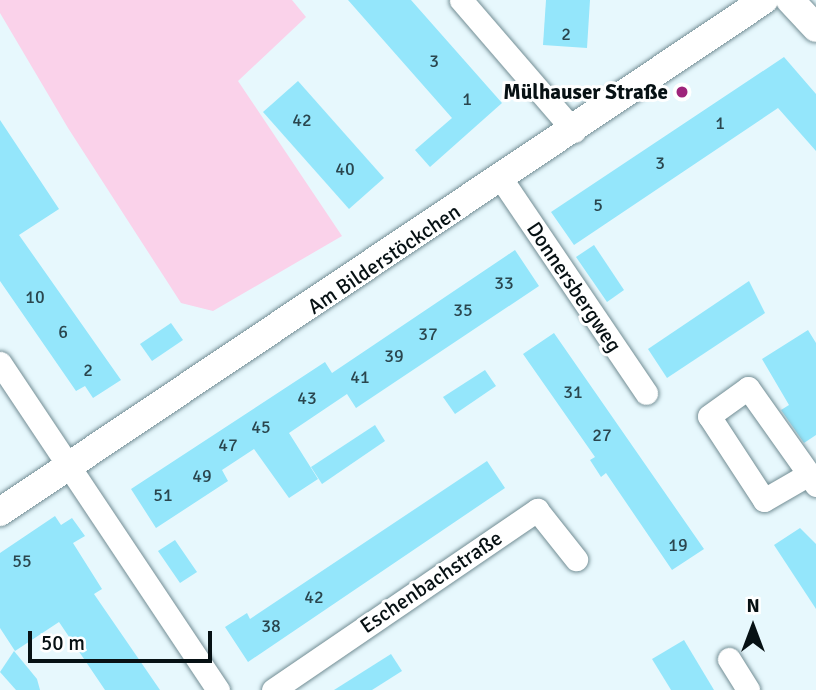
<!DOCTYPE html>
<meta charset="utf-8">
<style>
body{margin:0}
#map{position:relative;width:816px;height:690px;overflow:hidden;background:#e7f8fd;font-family:Signika,sans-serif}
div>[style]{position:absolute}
.green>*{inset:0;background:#fad2ea}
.building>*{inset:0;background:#94e6fb}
.roads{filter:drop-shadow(0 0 2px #728d94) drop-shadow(0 0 2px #728d94)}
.minor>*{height:23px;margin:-11.5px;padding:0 11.5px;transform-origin:11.5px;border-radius:11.5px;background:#fff}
.tertiary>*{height:28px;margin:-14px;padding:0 14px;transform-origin:14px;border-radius:14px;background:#fff}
.dots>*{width:19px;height:19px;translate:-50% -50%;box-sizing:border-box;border:4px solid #fff;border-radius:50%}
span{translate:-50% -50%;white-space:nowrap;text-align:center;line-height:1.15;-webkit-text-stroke:6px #fff;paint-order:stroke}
.number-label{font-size:18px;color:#2a464e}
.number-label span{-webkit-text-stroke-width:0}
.poi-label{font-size:21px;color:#071114;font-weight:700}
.right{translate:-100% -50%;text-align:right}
.street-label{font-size:21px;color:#071114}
.north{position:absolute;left:718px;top:592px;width:70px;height:70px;-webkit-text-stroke:5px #fff;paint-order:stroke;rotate:0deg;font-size:19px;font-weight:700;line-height:28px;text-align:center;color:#071114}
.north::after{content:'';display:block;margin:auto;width:24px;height:32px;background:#071114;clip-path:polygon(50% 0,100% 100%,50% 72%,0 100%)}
.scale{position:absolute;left:28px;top:631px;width:184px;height:32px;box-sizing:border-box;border:4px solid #071114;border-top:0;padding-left:9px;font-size:21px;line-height:24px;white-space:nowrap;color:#071114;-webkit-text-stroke:5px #fff;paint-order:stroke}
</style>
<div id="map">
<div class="green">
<i style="clip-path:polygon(0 0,292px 0,306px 17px,238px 81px,342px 236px,213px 311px,181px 303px,68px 128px,0 13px)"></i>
</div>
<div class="building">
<i style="clip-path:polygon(348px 0,411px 0,502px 103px,430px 167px,415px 150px,452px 118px)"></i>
<i style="clip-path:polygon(546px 0,590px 0,587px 48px,543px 45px)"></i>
<i style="clip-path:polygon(784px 57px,816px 94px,816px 151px,778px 108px,574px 245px,551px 212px)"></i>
<i style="clip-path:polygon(298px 81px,384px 178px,349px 209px,263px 112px)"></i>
<i style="clip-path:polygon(0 120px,59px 209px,19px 235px,121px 380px,93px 398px,85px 386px,76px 391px,0 281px)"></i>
<i style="clip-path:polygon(594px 245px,624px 290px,607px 302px,576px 257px)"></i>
<i style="clip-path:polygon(515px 250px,539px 286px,356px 408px,347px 394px,289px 433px,318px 479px,289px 498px,254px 449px,222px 470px,228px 481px,156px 528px,131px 489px,325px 362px,332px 373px)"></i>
<i style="clip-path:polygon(749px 281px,765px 313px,667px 378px,648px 349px)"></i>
<i style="clip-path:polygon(171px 323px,183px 340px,152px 361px,140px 344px)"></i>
<i style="clip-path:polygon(808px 330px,816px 343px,816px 435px,804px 443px,781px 410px,789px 405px,762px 359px)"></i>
<i style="clip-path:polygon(554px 333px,704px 549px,672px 570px,606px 473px,601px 477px,590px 460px,595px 457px,523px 354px)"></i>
<i style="clip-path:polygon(485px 370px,496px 386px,455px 414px,443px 397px)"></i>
<i style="clip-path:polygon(375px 425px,385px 441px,322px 484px,311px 467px)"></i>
<i style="clip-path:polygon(487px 461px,505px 488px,248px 662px,225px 627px,247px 613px,250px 619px)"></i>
<i style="clip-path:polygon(55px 516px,61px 525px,72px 518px,85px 536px,73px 543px,102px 589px,94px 594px,160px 690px,105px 690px,59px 622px,15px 651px,0 628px,0 553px)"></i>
<i style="clip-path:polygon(800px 528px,816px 544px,816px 609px,774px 545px)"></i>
<i style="clip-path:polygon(175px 540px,197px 572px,180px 583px,158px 551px)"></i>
<i style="clip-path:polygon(684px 640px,714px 690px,671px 690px,652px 659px)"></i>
<i style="clip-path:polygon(14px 651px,37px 679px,40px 690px,16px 690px,0 672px)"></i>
<i style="clip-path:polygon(391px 654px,402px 671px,372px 690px,334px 690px)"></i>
</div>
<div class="roads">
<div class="minor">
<i style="left:461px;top:0;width:173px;rotate:49.2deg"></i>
<i style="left:502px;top:180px;width:257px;rotate:55.9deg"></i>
<i style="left:0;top:363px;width:393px;rotate:56.3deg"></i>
<i style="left:809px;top:474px;width:52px;rotate:150deg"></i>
<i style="left:764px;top:500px;width:100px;rotate:-123.2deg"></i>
<i style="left:709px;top:416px;width:48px;rotate:-35.7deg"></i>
<i style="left:748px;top:388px;width:105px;rotate:54.7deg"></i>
<i style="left:809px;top:474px;width:13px;rotate:58deg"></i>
<i style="left:729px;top:659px;width:36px;rotate:58deg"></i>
<i style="left:273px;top:690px;width:320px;rotate:-34.3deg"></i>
<i style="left:537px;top:510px;width:63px;rotate:51.5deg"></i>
</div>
<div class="tertiary">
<i style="left:790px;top:0;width:38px;rotate:47deg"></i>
<i style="left:0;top:512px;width:920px;rotate:-33.83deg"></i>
</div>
</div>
<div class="dots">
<i style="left:682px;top:92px;background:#9e247b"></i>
</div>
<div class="number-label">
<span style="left:566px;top:34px">2</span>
<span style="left:434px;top:61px">3</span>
<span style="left:467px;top:99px">1</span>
<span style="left:302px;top:120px">42</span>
<span style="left:720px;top:123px">1</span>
<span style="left:660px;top:163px">3</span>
<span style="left:345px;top:169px">40</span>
<span style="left:598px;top:205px">5</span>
<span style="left:504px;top:283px">33</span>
<span style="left:35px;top:297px">10</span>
<span style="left:463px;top:310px">35</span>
<span style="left:63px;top:332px">6</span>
<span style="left:428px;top:334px">37</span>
<span style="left:394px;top:356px">39</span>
<span style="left:88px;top:370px">2</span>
<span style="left:360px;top:377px">41</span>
<span style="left:573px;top:392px">31</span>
<span style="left:307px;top:398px">43</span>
<span style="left:261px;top:427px">45</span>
<span style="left:602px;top:435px">27</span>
<span style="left:228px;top:445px">47</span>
<span style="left:202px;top:476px">49</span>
<span style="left:163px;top:495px">51</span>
<span style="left:678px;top:545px">19</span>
<span style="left:22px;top:561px">55</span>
<span style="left:314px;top:597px">42</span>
<span style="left:271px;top:626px">38</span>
</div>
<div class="poi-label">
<span class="right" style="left:668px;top:92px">Mülhauser Straße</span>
</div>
<div class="street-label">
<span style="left:384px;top:259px;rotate:-34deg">Am Bilderstöckchen</span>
<span style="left:574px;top:287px;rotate:56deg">Donnersbergweg</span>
<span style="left:431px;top:582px;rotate:-34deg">Eschenbachstraße</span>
</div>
<div class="north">N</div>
<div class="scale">50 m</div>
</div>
